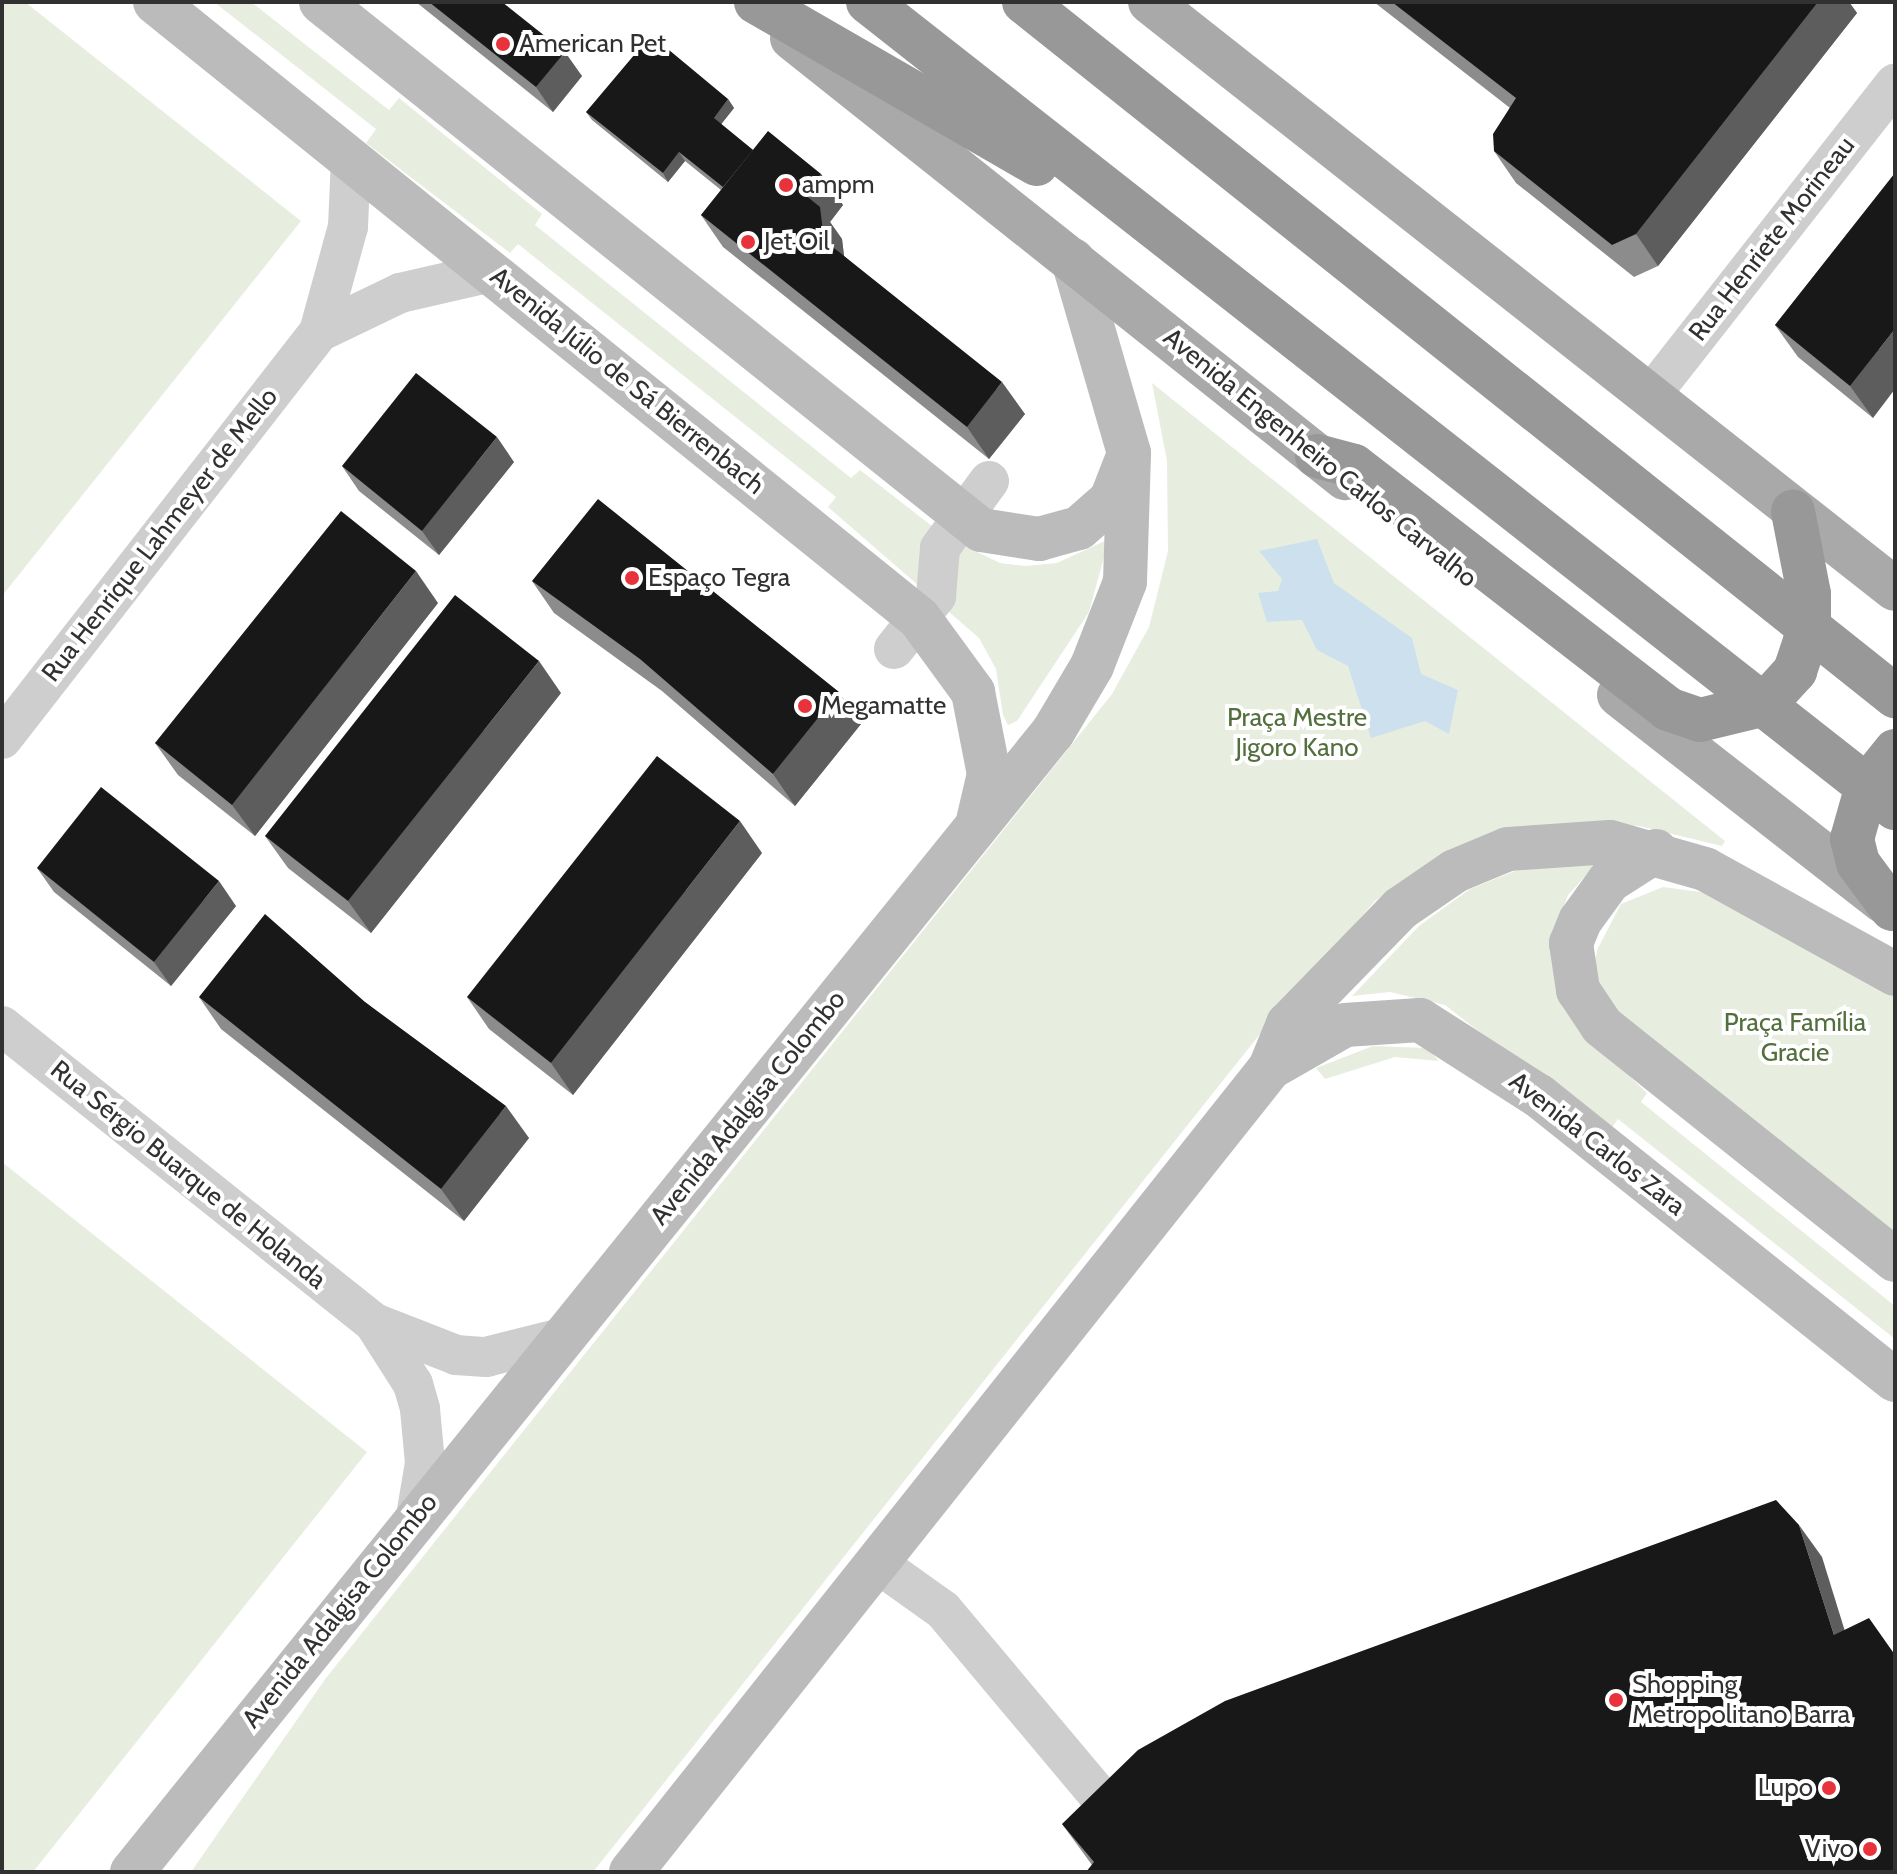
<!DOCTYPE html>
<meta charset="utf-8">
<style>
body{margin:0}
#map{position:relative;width:1897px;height:1874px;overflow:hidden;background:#fff;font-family:Cabin,sans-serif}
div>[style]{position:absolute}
.green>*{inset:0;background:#e7eee0}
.water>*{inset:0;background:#cce0ee}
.street>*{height:40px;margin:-20px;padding:0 20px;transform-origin:20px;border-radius:20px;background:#cecece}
.secondary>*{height:44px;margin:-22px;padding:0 22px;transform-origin:22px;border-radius:22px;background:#bbb}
.primary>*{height:44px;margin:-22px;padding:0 22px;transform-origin:22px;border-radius:22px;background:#a9a9a9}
.highway>*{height:44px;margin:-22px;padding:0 22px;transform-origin:22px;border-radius:22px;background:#989898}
.wall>*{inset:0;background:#8c8c8c}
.shaded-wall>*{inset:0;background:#5d5d5d}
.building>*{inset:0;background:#181818}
.dots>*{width:22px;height:22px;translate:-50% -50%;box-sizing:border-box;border:4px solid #fff;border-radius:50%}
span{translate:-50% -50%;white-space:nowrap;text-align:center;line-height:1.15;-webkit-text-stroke:8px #fff;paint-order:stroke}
.poi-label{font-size:26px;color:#313131}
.left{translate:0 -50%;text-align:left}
.right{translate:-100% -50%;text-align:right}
.street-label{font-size:26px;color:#313131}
.park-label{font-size:26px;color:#536f3d}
.frame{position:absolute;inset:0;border:4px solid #313131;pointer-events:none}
</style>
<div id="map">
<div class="green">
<i style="clip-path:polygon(2px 2px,25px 2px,301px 221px,2px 596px)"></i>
<i style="clip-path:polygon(214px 2px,251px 2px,389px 110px,399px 98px,542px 214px,535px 225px,851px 478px,860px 470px,946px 537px,1000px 563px,1025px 566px,1057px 563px,1109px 539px,1089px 612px,1017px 721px,1008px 725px,1003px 715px,996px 669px,979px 638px,828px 507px,836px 497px,518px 244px,510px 253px,366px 143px,376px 129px)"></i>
<i style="clip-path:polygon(1152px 383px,1725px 841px,1722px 846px,1639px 826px,1576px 823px,1429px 863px,1375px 901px,1268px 1024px,593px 1872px,191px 1872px,326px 1678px,1112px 694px,1149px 627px,1168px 551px,1167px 461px)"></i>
<i style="clip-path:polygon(1600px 860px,1568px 895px,1551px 943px,1577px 1026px,1647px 1093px,1641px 1102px,1895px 1306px,1895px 1339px,1618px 1119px,1608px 1133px,1445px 1005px,1390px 992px,1352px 996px,1419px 926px,1470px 889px,1525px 867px)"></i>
<i style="clip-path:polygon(1663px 887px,1731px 896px,1815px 940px,1895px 996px,1895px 1234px,1617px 1015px,1594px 973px,1597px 950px,1621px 904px)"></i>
<i style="clip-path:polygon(1373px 1046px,1427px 1048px,1439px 1061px,1395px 1057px,1325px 1079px,1316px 1068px)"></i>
<i style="clip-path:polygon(2px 1162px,367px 1452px,33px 1872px,2px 1872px)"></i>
</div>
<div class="water">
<i style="clip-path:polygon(1317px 539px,1334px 583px,1412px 638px,1421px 674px,1458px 690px,1449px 734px,1425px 721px,1371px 738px,1348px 666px,1317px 650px,1302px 620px,1267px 622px,1258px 593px,1278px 591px,1282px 579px,1259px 551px)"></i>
</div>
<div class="street">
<i style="left:319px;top:332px;width:90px;rotate:-25.7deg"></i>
<i style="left:400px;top:293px;width:94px;rotate:-12.9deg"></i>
<i style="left:1650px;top:396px;width:397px;rotate:-51.9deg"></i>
<i style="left:894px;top:649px;width:68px;rotate:-51.6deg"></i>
<i style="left:936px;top:596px;width:48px;rotate:-85.2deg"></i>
<i style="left:940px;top:548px;width:83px;rotate:-53.8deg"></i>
<i style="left:2px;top:739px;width:516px;rotate:-52.09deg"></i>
<i style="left:319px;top:332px;width:109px;rotate:-74.6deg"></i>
<i style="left:348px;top:227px;width:68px;rotate:-87.5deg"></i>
<i style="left:2px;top:1026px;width:476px;rotate:38.6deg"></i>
<i style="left:374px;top:1323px;width:88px;rotate:21.3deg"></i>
<i style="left:456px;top:1355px;width:30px;rotate:4deg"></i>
<i style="left:486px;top:1357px;width:77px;rotate:-14.2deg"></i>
<i style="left:374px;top:1323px;width:72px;rotate:57.4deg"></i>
<i style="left:413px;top:1384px;width:26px;rotate:74deg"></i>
<i style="left:420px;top:1409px;width:54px;rotate:84.7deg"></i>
<i style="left:425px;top:1463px;width:54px;rotate:99.6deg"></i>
<i style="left:877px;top:1563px;width:81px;rotate:35.5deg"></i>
<i style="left:943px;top:1610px;width:275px;rotate:50deg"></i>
</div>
<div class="secondary">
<i style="left:155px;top:2px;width:981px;rotate:38.88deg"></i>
<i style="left:919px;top:618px;width:92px;rotate:53.9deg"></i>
<i style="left:973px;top:692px;width:84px;rotate:79deg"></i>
<i style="left:989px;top:774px;width:48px;rotate:103.2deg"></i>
<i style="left:321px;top:2px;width:845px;rotate:38.66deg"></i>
<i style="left:981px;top:530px;width:59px;rotate:8.8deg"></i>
<i style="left:1039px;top:539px;width:41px;rotate:-15.4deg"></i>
<i style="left:1079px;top:528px;width:43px;rotate:-41.2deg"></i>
<i style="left:1111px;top:500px;width:44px;rotate:-68.7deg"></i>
<i style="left:1656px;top:851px;width:56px;rotate:147.4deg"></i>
<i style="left:1609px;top:881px;width:49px;rotate:125.9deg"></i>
<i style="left:1580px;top:921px;width:24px;rotate:112deg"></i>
<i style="left:1571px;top:943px;width:48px;rotate:81.5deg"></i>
<i style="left:1578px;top:990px;width:43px;rotate:56.3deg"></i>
<i style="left:1602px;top:1026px;width:375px;rotate:38.6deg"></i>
<i style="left:1270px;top:1068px;width:86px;rotate:-29.8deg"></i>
<i style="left:1345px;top:1025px;width:75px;rotate:-3.8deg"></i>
<i style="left:1420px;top:1020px;width:141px;rotate:32.6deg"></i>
<i style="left:1539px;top:1096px;width:455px;rotate:38.6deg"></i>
<i style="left:132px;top:1872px;width:1466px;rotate:-51.07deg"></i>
<i style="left:1053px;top:732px;width:77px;rotate:-59.4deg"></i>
<i style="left:1092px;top:666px;width:90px;rotate:-68.6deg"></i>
<i style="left:1125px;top:582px;width:129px;rotate:-88.2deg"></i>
<i style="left:1129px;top:453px;width:201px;rotate:-106.2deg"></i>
<i style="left:631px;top:1872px;width:1027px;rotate:-51.52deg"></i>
<i style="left:1270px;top:1068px;width:48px;rotate:-67.8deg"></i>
<i style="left:1288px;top:1024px;width:162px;rotate:-45.8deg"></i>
<i style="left:1401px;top:908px;width:65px;rotate:-34.4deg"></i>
<i style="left:1455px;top:871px;width:57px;rotate:-22.5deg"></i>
<i style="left:1508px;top:849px;width:102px;rotate:-3.9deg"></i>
<i style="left:1610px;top:842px;width:99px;rotate:15.9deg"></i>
<i style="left:1705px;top:869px;width:217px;rotate:28.9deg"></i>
</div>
<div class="primary">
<i style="left:1150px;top:2px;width:948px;rotate:38.24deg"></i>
<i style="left:792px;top:38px;width:707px;rotate:38.51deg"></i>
<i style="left:1619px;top:695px;width:335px;rotate:38deg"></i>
</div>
<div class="highway">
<i style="left:756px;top:2px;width:324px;rotate:30deg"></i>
<i style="left:868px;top:2px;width:1306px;rotate:38.13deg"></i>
<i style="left:1024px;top:2px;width:1114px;rotate:38.55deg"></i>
<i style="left:1317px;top:456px;width:38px;rotate:15deg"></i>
<i style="left:1354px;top:466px;width:397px;rotate:37.7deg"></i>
<i style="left:1668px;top:709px;width:34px;rotate:19deg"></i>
<i style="left:1700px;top:720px;width:67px;rotate:-13.8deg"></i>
<i style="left:1765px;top:704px;width:45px;rotate:-47.7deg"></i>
<i style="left:1795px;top:671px;width:44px;rotate:-71.6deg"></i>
<i style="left:1809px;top:629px;width:35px;rotate:-90deg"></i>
<i style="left:1809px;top:594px;width:84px;rotate:-101deg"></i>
<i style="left:1892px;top:909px;width:57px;rotate:-126.5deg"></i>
<i style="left:1858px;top:863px;width:25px;rotate:-104deg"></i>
<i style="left:1852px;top:839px;width:55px;rotate:-74.2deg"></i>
<i style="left:1867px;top:786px;width:45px;rotate:-51.3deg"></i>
</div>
<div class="wall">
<i style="clip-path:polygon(416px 2px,502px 2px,582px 76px,553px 112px)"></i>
<i style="clip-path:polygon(1374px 2px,1849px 2px,1857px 13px,1658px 266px,1634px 277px,1516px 183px,1494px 151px,1510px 108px)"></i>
<i style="clip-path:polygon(728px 99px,734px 108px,721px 124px,753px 150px,821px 174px,843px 205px,830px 222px,842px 239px,844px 256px,1025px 414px,989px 459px,723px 247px,701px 215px,721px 190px,685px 161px,668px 182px,592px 120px,586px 112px)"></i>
<i style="clip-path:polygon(1895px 173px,1873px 418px,1798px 357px,1775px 325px)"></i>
<i style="clip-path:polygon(514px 462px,439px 555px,359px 491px,342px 466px)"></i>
<i style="clip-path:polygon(532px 581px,861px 724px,795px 806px,662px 691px,554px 613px)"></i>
<i style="clip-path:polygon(438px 603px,255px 836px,178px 775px,155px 743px)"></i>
<i style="clip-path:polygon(561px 693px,371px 933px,288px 868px,265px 836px)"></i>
<i style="clip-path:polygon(762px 853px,573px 1095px,489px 1029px,467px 997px)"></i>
<i style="clip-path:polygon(37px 868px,236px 906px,171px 986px,54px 892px)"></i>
<i style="clip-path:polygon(199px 997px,365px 1002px,529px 1138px,464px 1221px,221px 1029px)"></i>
<i style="clip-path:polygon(1822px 1557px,1092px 1865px,1062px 1824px)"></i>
</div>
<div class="shaded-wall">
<i style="clip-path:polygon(1818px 2px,1849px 2px,1857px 13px,1658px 266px,1636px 234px)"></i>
<i style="clip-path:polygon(565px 52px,582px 76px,553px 112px,536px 87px)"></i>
<i style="clip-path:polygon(728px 99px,734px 108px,719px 127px,714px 118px)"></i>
<i style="clip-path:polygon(679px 152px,685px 161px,668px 182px,663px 173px)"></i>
<i style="clip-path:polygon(821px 174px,843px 205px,830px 222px,842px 239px,846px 272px,824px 240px,804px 194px)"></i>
<i style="clip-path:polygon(1895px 329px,1895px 389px,1873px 418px,1850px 386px)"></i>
<i style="clip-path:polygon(1002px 382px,1025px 414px,989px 459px,967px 427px)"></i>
<i style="clip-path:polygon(497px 437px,514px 462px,439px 555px,422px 531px)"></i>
<i style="clip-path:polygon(416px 571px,438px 603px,255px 836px,232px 805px)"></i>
<i style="clip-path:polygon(539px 661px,561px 693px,371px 933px,348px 901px)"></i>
<i style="clip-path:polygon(839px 692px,861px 724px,795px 806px,773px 774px)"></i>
<i style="clip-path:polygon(740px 821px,762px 853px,573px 1095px,551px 1063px)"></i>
<i style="clip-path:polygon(219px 881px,236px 906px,171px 986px,154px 962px)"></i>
<i style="clip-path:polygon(506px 1106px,529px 1138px,464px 1221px,441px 1189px)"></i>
<i style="clip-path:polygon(1799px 1525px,1822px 1557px,1856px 1667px,1834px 1635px)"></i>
</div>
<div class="building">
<i style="clip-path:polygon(429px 2px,502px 2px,565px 52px,536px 87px)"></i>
<i style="clip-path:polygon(1392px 2px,1818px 2px,1636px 234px,1612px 245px,1494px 151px,1493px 134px,1516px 98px)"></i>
<i style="clip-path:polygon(651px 35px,728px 99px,714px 118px,753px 150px,723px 187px,679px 152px,663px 173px,586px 112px)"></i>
<i style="clip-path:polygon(768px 131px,821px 174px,804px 194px,820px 207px,824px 240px,1002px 382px,967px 427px,701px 215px)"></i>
<i style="clip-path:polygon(1895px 173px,1895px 329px,1850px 386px,1775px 325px)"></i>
<i style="clip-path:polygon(416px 373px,497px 437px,422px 531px,342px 466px)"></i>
<i style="clip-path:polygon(598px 499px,839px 692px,773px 774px,640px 659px,532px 581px)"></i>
<i style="clip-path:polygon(341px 511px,416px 571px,232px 805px,155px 743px)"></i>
<i style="clip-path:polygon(455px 595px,539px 661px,348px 901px,265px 836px)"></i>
<i style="clip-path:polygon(657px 756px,740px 821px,551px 1063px,467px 997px)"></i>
<i style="clip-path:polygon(101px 787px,219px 881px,154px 962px,37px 868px)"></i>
<i style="clip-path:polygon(265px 914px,365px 1002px,506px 1106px,441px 1189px,199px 997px)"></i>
<i style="clip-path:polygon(1776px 1500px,1799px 1525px,1834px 1635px,1869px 1618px,1895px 1655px,1895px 1872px,1086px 1872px,1094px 1862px,1062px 1824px,1138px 1750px,1225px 1701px)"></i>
</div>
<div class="dots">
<i style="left:503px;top:44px;background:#e9333c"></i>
<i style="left:786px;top:185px;background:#e9333c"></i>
<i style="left:748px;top:242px;background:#e9333c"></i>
<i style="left:632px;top:578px;background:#e9333c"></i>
<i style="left:805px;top:706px;background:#e9333c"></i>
<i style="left:1616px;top:1700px;background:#e9333c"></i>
<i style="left:1829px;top:1788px;background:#e9333c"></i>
<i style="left:1870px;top:1849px;background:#e9333c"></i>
</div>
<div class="poi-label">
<span class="left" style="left:519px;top:44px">American Pet</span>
<span class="left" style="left:802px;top:185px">ampm</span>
<span class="left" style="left:764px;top:242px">Jet Oil</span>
<span class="left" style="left:648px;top:578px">Espaço Tegra</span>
<span class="left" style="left:821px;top:706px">Megamatte</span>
<span class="left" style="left:1632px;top:1700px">Shopping<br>Metropolitano Barra</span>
<span class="right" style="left:1813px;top:1788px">Lupo</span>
<span class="right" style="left:1854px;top:1849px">Vivo</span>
</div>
<div class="street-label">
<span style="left:1772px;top:239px;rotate:-52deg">Rua Henriete Morineau</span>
<span style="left:627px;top:381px;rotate:39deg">Avenida Júlio de Sá Bierrenbach</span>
<span style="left:1320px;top:458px;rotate:39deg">Avenida Engenheiro Carlos Carvalho</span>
<span style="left:160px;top:535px;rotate:-52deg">Rua Henrique Lahmeyer de Mello</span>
<span style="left:748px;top:1108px;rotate:-51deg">Avenida Adalgisa Colombo</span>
<span style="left:1597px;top:1144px;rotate:38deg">Avenida Carlos Zara</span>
<span style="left:188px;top:1175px;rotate:39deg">Rua Sérgio Buarque de Holanda</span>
<span style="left:340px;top:1611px;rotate:-51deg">Avenida Adalgisa Colombo</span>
</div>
<div class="park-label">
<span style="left:1297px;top:733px">Praça Mestre<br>Jigoro Kano</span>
<span style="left:1795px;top:1038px">Praça Família<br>Gracie</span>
</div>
<div class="frame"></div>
</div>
